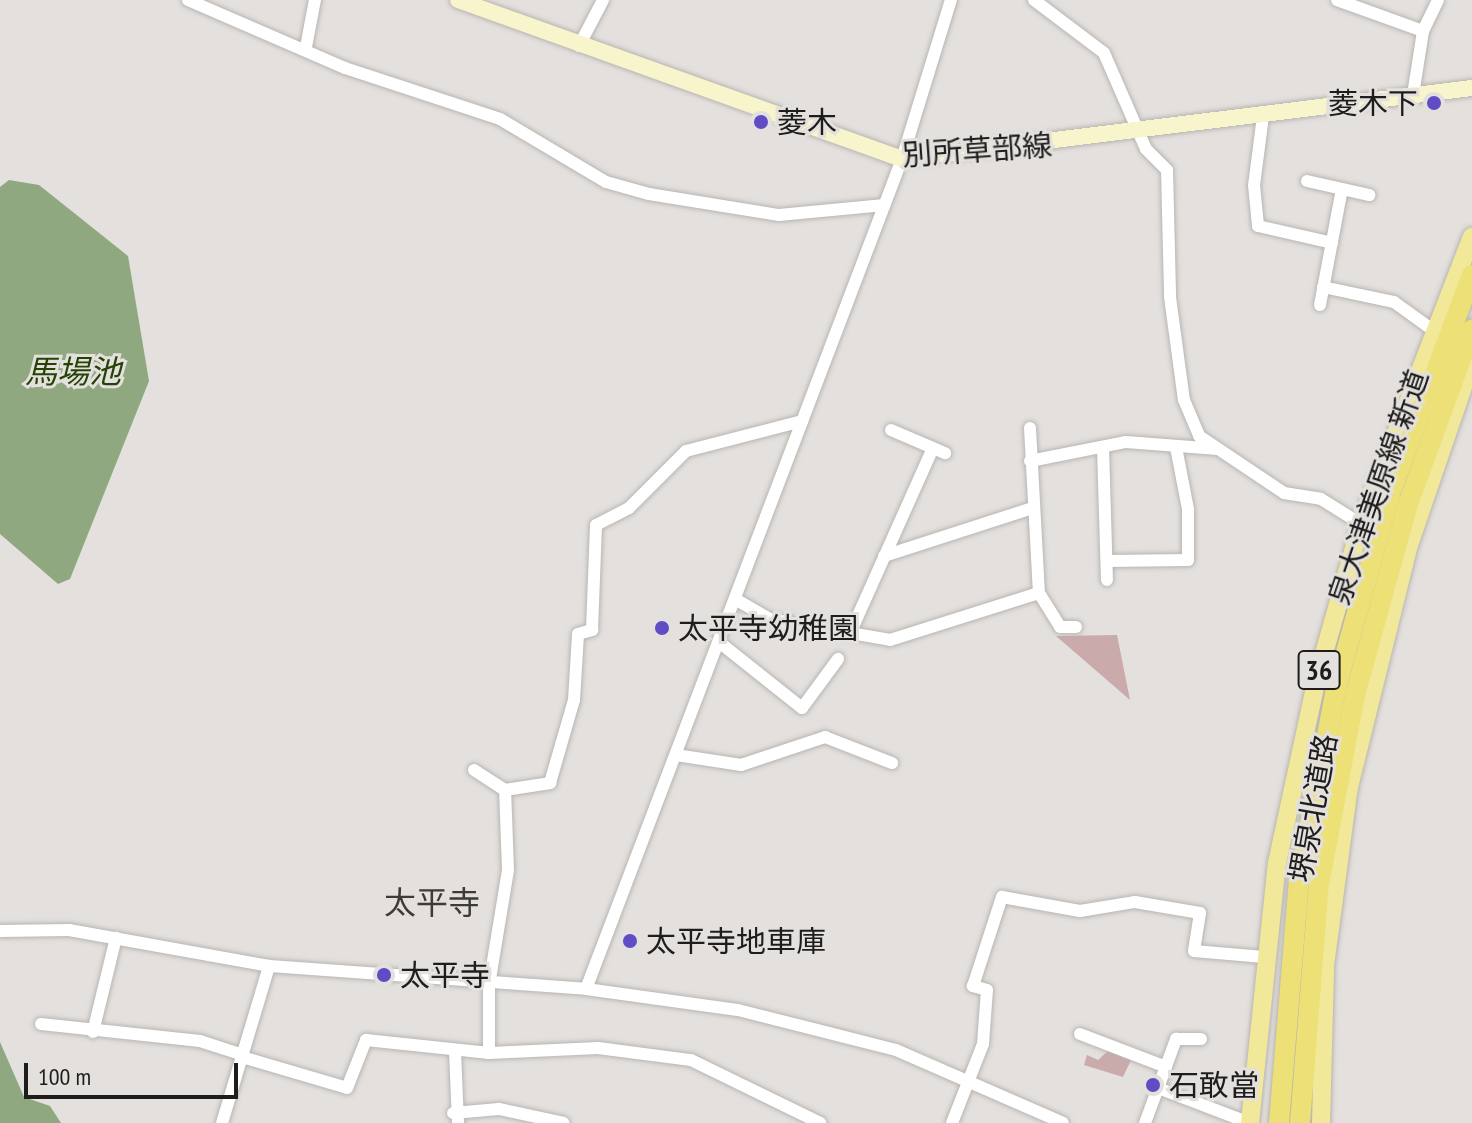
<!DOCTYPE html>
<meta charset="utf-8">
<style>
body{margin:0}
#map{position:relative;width:1472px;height:1123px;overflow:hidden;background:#e3e0dd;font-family:"PT Sans Narrow","Noto Sans JP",sans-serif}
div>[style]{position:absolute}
.green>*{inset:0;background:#caaaab}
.water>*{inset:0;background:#90a880}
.roads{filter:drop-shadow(0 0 2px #b8b5b2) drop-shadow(0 0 2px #b8b5b2)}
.minor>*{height:12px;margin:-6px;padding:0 6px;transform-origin:6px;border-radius:6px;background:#fff}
.secondary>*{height:16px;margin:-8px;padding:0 8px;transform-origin:8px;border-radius:8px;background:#f8f4cc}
.primary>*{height:18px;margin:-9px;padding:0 9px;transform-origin:9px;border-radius:9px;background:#f1e899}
.trunk>*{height:20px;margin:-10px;padding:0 10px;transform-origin:10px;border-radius:10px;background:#ece077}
.dots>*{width:22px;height:22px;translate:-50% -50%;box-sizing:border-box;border:4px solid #e3e0dd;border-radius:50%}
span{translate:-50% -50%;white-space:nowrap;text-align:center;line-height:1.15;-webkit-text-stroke:6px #e3e0dd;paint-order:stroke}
.shield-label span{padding:2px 6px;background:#e3e0dd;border:2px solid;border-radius:6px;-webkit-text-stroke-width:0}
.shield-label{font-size:28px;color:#1e1d1c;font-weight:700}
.poi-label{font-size:30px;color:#1e1d1c}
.right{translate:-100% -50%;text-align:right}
.left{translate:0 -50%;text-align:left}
.street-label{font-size:30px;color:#1e1d1c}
.water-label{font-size:32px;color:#254305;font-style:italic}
.neighbourhood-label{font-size:32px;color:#3d3a38}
.scale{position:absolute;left:24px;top:1063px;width:214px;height:36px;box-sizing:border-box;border:4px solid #1e1d1c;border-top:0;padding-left:10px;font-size:24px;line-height:28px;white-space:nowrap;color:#1e1d1c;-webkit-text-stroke:6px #e3e0dd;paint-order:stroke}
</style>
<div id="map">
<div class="green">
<i style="clip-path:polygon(1117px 635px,1130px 700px,1056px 636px)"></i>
<i style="clip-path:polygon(1108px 1051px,1131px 1060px,1123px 1077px,1084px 1065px,1087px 1055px,1098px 1060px)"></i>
</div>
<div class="water">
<i style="clip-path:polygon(9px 180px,39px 185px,128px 256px,149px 381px,70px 579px,58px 584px,0 534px,0 187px)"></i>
<i style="clip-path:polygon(0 1042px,24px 1097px,50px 1106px,61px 1123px,0 1123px)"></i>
</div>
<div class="roads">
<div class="minor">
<i style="left:188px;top:0;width:171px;rotate:23.4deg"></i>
<i style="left:345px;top:68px;width:163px;rotate:18.2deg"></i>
<i style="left:500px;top:119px;width:123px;rotate:30.7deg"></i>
<i style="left:606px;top:182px;width:45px;rotate:15.6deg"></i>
<i style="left:649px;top:194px;width:132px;rotate:9.2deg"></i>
<i style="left:779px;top:215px;width:106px;rotate:-5.4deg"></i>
<i style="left:1034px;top:0;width:88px;rotate:37.1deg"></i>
<i style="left:1104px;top:53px;width:105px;rotate:66.4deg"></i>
<i style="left:1146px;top:149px;width:30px;rotate:45deg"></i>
<i style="left:1167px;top:170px;width:127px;rotate:88.6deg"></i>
<i style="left:1170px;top:297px;width:104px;rotate:82.3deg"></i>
<i style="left:1184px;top:400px;width:39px;rotate:67deg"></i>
<i style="left:1199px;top:436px;width:102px;rotate:33.8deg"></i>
<i style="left:1284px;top:493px;width:37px;rotate:9deg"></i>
<i style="left:1321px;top:499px;width:47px;rotate:32deg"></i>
<i style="left:1337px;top:0;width:91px;rotate:19.8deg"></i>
<i style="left:579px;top:46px;width:52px;rotate:-62.4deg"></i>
<i style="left:306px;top:47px;width:48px;rotate:-79.2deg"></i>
<i style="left:1413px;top:95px;width:65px;rotate:-81.1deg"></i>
<i style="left:1423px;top:31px;width:34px;rotate:-64deg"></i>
<i style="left:1263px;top:116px;width:70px;rotate:97.4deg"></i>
<i style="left:1254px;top:185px;width:41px;rotate:84.4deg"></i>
<i style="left:1258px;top:226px;width:76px;rotate:12.9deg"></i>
<i style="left:1307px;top:181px;width:64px;rotate:12.7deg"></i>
<i style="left:1323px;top:287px;width:73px;rotate:11.9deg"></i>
<i style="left:1394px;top:302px;width:49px;rotate:35.9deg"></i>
<i style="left:1320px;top:305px;width:118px;rotate:-79.3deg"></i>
<i style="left:1030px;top:428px;width:165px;rotate:86.9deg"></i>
<i style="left:1039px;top:593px;width:40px;rotate:58deg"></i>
<i style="left:1060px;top:627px;width:16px"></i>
<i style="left:891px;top:430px;width:59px;rotate:23.1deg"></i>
<i style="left:1103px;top:447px;width:133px;rotate:88.3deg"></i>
<i style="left:1030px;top:461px;width:98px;rotate:-11.2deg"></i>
<i style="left:1126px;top:442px;width:92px;rotate:4.4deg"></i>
<i style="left:884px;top:556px;width:157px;rotate:-17.9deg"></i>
<i style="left:1107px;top:561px;width:81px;rotate:-0.7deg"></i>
<i style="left:1188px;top:560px;width:51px;rotate:-90deg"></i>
<i style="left:1188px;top:509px;width:63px;rotate:-101deg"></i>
<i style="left:735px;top:599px;width:39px;rotate:30deg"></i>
<i style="left:769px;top:619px;width:123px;rotate:9.8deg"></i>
<i style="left:890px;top:640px;width:156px;rotate:-17.5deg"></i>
<i style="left:852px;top:629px;width:198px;rotate:-65.9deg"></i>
<i style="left:719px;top:642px;width:106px;rotate:38.5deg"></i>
<i style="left:802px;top:708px;width:61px;rotate:-53.7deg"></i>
<i style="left:676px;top:755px;width:66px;rotate:8.7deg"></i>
<i style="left:741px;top:765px;width:89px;rotate:-18.4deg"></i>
<i style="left:825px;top:737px;width:72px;rotate:21.2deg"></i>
<i style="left:474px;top:770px;width:37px;rotate:33deg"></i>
<i style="left:505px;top:790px;width:46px;rotate:-8.8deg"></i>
<i style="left:550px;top:783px;width:86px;rotate:-73.9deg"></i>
<i style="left:574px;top:700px;width:66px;rotate:-86.5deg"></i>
<i style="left:578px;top:634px;width:15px;rotate:-16deg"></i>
<i style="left:592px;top:630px;width:105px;rotate:-87.8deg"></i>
<i style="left:596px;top:525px;width:37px;rotate:-27deg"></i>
<i style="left:629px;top:508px;width:81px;rotate:-45deg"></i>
<i style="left:686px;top:451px;width:120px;rotate:-14.5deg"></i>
<i style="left:0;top:931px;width:69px;rotate:-0.8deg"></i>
<i style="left:69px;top:930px;width:203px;rotate:10.2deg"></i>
<i style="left:269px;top:966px;width:318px;rotate:4.1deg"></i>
<i style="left:586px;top:989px;width:153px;rotate:7.9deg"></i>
<i style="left:738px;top:1010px;width:163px;rotate:14.2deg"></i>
<i style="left:896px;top:1050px;width:182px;rotate:23.6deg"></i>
<i style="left:586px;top:989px;width:888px;rotate:-69.16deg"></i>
<i style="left:902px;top:159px;width:166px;rotate:-72.9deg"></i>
<i style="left:41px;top:1024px;width:160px;rotate:6.1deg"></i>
<i style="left:200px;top:1041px;width:45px;rotate:18deg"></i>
<i style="left:93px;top:1032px;width:97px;rotate:-76.3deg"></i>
<i style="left:1080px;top:1034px;width:92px;rotate:21deg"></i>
<i style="left:455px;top:1051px;width:72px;rotate:87.6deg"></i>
<i style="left:489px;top:1053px;width:68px;rotate:-90deg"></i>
<i style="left:489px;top:985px;width:117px;rotate:-80.6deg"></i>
<i style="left:508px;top:870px;width:80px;rotate:-92.1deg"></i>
<i style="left:242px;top:1057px;width:109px;rotate:16.4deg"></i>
<i style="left:347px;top:1088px;width:52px;rotate:-68.4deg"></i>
<i style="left:366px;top:1040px;width:124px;rotate:6deg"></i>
<i style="left:489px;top:1053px;width:109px;rotate:-2.6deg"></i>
<i style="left:598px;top:1048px;width:94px;rotate:7.4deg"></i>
<i style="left:691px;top:1060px;width:144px;rotate:26deg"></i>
<i style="left:1158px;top:1088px;width:98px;rotate:20.8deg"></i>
<i style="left:453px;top:1113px;width:46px;rotate:-5deg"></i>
<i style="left:499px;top:1109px;width:66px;rotate:12.2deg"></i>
<i style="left:222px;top:1123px;width:164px;rotate:-73.3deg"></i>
<i style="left:952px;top:1123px;width:85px;rotate:-68.6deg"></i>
<i style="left:983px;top:1044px;width:54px;rotate:-85.8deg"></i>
<i style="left:987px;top:990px;width:15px;rotate:-164deg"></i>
<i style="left:973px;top:986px;width:94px;rotate:-72deg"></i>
<i style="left:1002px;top:897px;width:79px;rotate:10.2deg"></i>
<i style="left:1080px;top:911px;width:56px;rotate:-9.3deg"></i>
<i style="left:1135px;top:902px;width:66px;rotate:9.6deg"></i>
<i style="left:1200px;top:913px;width:38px;rotate:99deg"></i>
<i style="left:1194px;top:951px;width:70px;rotate:4.9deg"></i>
<i style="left:1145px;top:1123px;width:90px;rotate:-69.7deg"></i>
<i style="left:1176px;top:1039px;width:25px"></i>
</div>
<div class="secondary">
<i style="left:458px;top:0;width:472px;rotate:19.7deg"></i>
<i style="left:902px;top:159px;width:574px;rotate:-7.1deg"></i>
</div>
<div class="primary">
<i style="left:1250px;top:1123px;width:261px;rotate:-84.1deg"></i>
<i style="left:1277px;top:863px;width:189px;rotate:-77.8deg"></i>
<i style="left:1317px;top:678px;width:160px;rotate:-74.1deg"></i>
<i style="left:1361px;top:524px;width:308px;rotate:-68.9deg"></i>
<i style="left:1321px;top:1123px;width:157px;rotate:-88.5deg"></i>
<i style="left:1325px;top:966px;width:181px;rotate:-82.4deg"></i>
<i style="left:1349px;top:787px;width:249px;rotate:-76.1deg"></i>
<i style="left:1409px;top:545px;width:194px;rotate:-71.1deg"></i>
</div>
<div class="trunk">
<i style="left:1279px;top:1123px;width:243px;rotate:-85.3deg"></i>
<i style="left:1299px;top:881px;width:197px;rotate:-79.1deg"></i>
<i style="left:1336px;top:688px;width:201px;rotate:-74.4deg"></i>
<i style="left:1390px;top:494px;width:234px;rotate:-69.5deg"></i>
<i style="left:1300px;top:1123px;width:240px;rotate:-85.5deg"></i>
<i style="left:1319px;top:884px;width:192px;rotate:-79.2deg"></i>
<i style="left:1355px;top:695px;width:198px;rotate:-74.5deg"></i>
<i style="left:1408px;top:504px;width:186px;rotate:-69.9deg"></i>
</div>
</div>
<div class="dots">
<i style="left:1434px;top:103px;background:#604cc4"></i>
<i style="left:761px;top:122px;background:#604cc4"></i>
<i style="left:662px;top:628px;background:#604cc4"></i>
<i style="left:630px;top:941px;background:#604cc4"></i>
<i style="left:384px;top:975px;background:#604cc4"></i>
<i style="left:1153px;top:1085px;background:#604cc4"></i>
</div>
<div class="shield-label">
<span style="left:1319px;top:670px">36</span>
</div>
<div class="poi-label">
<span class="right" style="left:1418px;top:103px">菱木下</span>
<span class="left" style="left:777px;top:122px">菱木</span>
<span class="left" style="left:678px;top:628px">太平寺幼稚園</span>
<span class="left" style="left:646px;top:941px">太平寺地車庫</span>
<span class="left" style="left:400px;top:975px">太平寺</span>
<span class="left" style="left:1169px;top:1085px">石敢當</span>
</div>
<div class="street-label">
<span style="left:977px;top:150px;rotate:-4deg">別所草部線</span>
<span style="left:1378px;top:487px;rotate:-71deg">泉大津美原線 新道</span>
<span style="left:1313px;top:808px;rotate:-80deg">堺泉北道路</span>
</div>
<div class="water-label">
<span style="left:73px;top:371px">馬場池</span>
</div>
<div class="neighbourhood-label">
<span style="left:432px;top:902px">太平寺</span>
</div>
<div class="scale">100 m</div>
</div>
